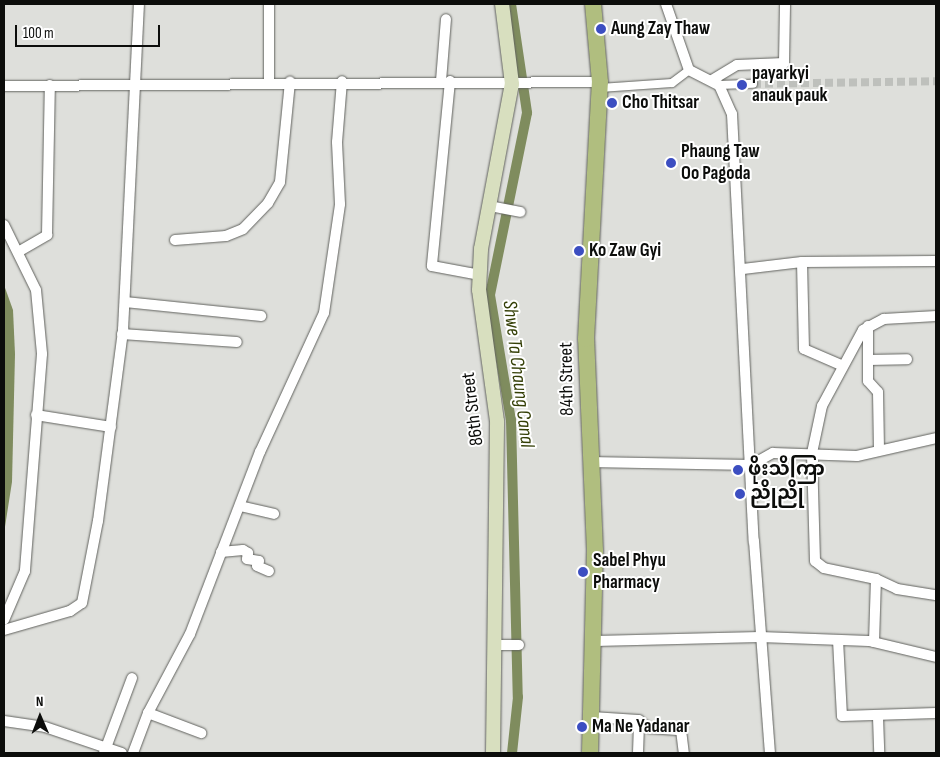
<!DOCTYPE html>
<meta charset="utf-8">
<style>
body{margin:0}
#map{position:relative;width:940px;height:757px;overflow:hidden;background:#dedfdb;font-family:"Sofia Sans Condensed","Noto Sans Myanmar",sans-serif}
div>[style]{position:absolute}
.water>*{inset:0;background:#7f8c5e}
.canal>*{height:10px;margin:-5px;padding:0 5px;transform-origin:5px;border-radius:5px;background:#7f8c5e}
.pedestrian-tunnel>*{height:8px;margin-top:-4px;transform-origin:0;background:repeating-linear-gradient(90deg,#bec0bc 0 8px,transparent 0 12px)}
.roads{filter:drop-shadow(0 0 1px #61625e) drop-shadow(0 0 1px #61625e)}
.pedestrian>*{height:8px;margin:-4px;padding:0 4px;transform-origin:4px;border-radius:4px;background:#fff}
.minor>*{height:10px;margin:-5px;padding:0 5px;transform-origin:5px;border-radius:5px;background:#fff}
.secondary>*{height:14px;margin:-7px;padding:0 7px;transform-origin:7px;border-radius:7px;background:#d8dfbf}
.primary>*{height:16px;margin:-8px;padding:0 8px;transform-origin:8px;border-radius:8px;background:#b0be7f}
.dots>*{width:14px;height:14px;translate:-50% -50%;box-sizing:border-box;border:2px solid #fff;border-radius:50%}
span{translate:-50% -50%;white-space:nowrap;text-align:center;line-height:1.15;-webkit-text-stroke:4px #fff;paint-order:stroke}
.poi-label{font-size:19px;color:#0c0d0b;font-weight:700}
.left{translate:0 -50%;text-align:left}
.street-label{font-size:19px;color:#0c0d0b}
.water-label{font-size:20px;color:#343f06;font-style:italic}
.frame{position:absolute;inset:0;border:5px solid #0c0d0b;pointer-events:none}
.north{position:absolute;left:15px;top:692px;width:50px;height:50px;-webkit-text-stroke:4px #fff;paint-order:stroke;rotate:359deg;font-size:14px;font-weight:700;line-height:20px;text-align:center;color:#0c0d0b}
.north::after{content:'';display:block;margin:auto;width:18px;height:22px;background:#0c0d0b;clip-path:polygon(50% 0,100% 100%,50% 72%,0 100%)}
.scale{position:absolute;left:15px;top:25px;width:145px;height:22px;box-sizing:border-box;border:2px solid #0c0d0b;border-top:0;padding-left:6px;font-size:15px;line-height:18px;white-space:nowrap;color:#0c0d0b;-webkit-text-stroke:4px #fff;paint-order:stroke}
</style>
<div id="map">
<div class="water">
<i style="clip-path:polygon(4px 285px,13px 310px,15px 354px,12px 482px,4px 533px)"></i>
</div>
<div class="canal">
<i style="left:511px;top:4px;width:110px;rotate:81.6deg"></i>
<i style="left:527px;top:113px;width:186px;rotate:101.5deg"></i>
<i style="left:490px;top:295px;width:127px;rotate:80.5deg"></i>
<i style="left:511px;top:420px;width:277px;rotate:88.6deg"></i>
<i style="left:518px;top:697px;width:56px;rotate:96.1deg"></i>
</div>
<div class="pedestrian-tunnel">
<i style="left:753px;top:84px;width:183px;rotate:-0.9deg"></i>
</div>
<div class="roads">
<div class="pedestrian">
<i style="left:719px;top:85px;width:34px;rotate:-2deg"></i>
<i style="left:600px;top:88px;width:72px;rotate:-4deg"></i>
<i style="left:672px;top:83px;width:21px;rotate:-37deg"></i>
</div>
<div class="minor">
<i style="left:666px;top:4px;width:70px;rotate:70.8deg"></i>
<i style="left:689px;top:70px;width:34px;rotate:27deg"></i>
<i style="left:719px;top:85px;width:32px;rotate:66deg"></i>
<i style="left:732px;top:114px;width:428px;rotate:87.1deg"></i>
<i style="left:754px;top:541px;width:213px;rotate:85.7deg"></i>
<i style="left:712px;top:80px;width:29px;rotate:-31deg"></i>
<i style="left:737px;top:65px;width:47px;rotate:-2.4deg"></i>
<i style="left:784px;top:63px;width:59px;rotate:-89deg"></i>
<i style="left:269px;top:81px;width:77px;rotate:-90deg"></i>
<i style="left:441px;top:81px;width:62px;rotate:-85.4deg"></i>
<i style="left:450px;top:81px;width:186px;rotate:95.6deg"></i>
<i style="left:432px;top:266px;width:49px;rotate:10.6deg"></i>
<i style="left:4px;top:86px;width:596px;rotate:-0.38deg"></i>
<i style="left:490px;top:206px;width:31px;rotate:11deg"></i>
<i style="left:4px;top:225px;width:72px;rotate:63.8deg"></i>
<i style="left:36px;top:290px;width:64px;rotate:84.6deg"></i>
<i style="left:42px;top:354px;width:218px;rotate:94.5deg"></i>
<i style="left:25px;top:571px;width:53px;rotate:113.2deg"></i>
<i style="left:175px;top:240px;width:51px;rotate:-4.5deg"></i>
<i style="left:226px;top:236px;width:18px;rotate:-22deg"></i>
<i style="left:243px;top:229px;width:36px;rotate:-46deg"></i>
<i style="left:268px;top:203px;width:24px;rotate:-60deg"></i>
<i style="left:280px;top:182px;width:101px;rotate:-84.3deg"></i>
<i style="left:18px;top:252px;width:34px;rotate:-30deg"></i>
<i style="left:47px;top:235px;width:150px;rotate:-88.9deg"></i>
<i style="left:802px;top:262px;width:87px;rotate:88.7deg"></i>
<i style="left:804px;top:349px;width:40px;rotate:23.4deg"></i>
<i style="left:743px;top:269px;width:59px;rotate:-6.8deg"></i>
<i style="left:802px;top:262px;width:134px;rotate:-0.4deg"></i>
<i style="left:125px;top:302px;width:137px;rotate:5.9deg"></i>
<i style="left:868px;top:326px;width:55px;rotate:90deg"></i>
<i style="left:868px;top:381px;width:15px;rotate:48deg"></i>
<i style="left:878px;top:392px;width:57px;rotate:89deg"></i>
<i style="left:122px;top:334px;width:115px;rotate:4deg"></i>
<i style="left:868px;top:360px;width:39px;rotate:-1deg"></i>
<i style="left:36px;top:415px;width:76px;rotate:9.1deg"></i>
<i style="left:589px;top:462px;width:162px;rotate:1.1deg"></i>
<i style="left:751px;top:465px;width:25px;rotate:-29deg"></i>
<i style="left:773px;top:453px;width:84px;rotate:2deg"></i>
<i style="left:857px;top:456px;width:81px;rotate:-12.8deg"></i>
<i style="left:240px;top:506px;width:35px;rotate:13deg"></i>
<i style="left:221px;top:552px;width:22px;rotate:-5deg"></i>
<i style="left:243px;top:550px;width:6px;rotate:31deg"></i>
<i style="left:248px;top:553px;width:6px;rotate:99deg"></i>
<i style="left:247px;top:559px;width:12px;rotate:9deg"></i>
<i style="left:259px;top:561px;width:5px;rotate:112deg"></i>
<i style="left:257px;top:566px;width:13px;rotate:23deg"></i>
<i style="left:876px;top:579px;width:53px;rotate:-168.1deg"></i>
<i style="left:824px;top:568px;width:11px;rotate:-142deg"></i>
<i style="left:815px;top:561px;width:108px;rotate:-91.6deg"></i>
<i style="left:812px;top:453px;width:48px;rotate:-78deg"></i>
<i style="left:822px;top:406px;width:86px;rotate:-61.7deg"></i>
<i style="left:863px;top:330px;width:24px;rotate:-28deg"></i>
<i style="left:884px;top:319px;width:52px;rotate:-3.3deg"></i>
<i style="left:4px;top:630px;width:69px;rotate:-16.1deg"></i>
<i style="left:70px;top:611px;width:14px;rotate:-34deg"></i>
<i style="left:82px;top:603px;width:84px;rotate:-79deg"></i>
<i style="left:98px;top:521px;width:193px;rotate:-82.5deg"></i>
<i style="left:123px;top:330px;width:326px;rotate:-87.2deg"></i>
<i style="left:838px;top:640px;width:76px;rotate:87deg"></i>
<i style="left:842px;top:716px;width:94px;rotate:-1.8deg"></i>
<i style="left:595px;top:641px;width:165px;rotate:-1.4deg"></i>
<i style="left:760px;top:637px;width:109px;rotate:2.1deg"></i>
<i style="left:869px;top:641px;width:69px;rotate:13.4deg"></i>
<i style="left:874px;top:642px;width:63px;rotate:-88.2deg"></i>
<i style="left:876px;top:579px;width:23px;rotate:25deg"></i>
<i style="left:897px;top:589px;width:39px;rotate:9deg"></i>
<i style="left:497px;top:645px;width:22px"></i>
<i style="left:148px;top:713px;width:57px;rotate:20.7deg"></i>
<i style="left:592px;top:717px;width:46px;rotate:3.7deg"></i>
<i style="left:638px;top:720px;width:14px;rotate:36deg"></i>
<i style="left:649px;top:728px;width:32px;rotate:4deg"></i>
<i style="left:681px;top:730px;width:23px;rotate:83deg"></i>
<i style="left:878px;top:717px;width:36px;rotate:88deg"></i>
<i style="left:4px;top:721px;width:41px;rotate:8.3deg"></i>
<i style="left:45px;top:727px;width:81px;rotate:18.7deg"></i>
<i style="left:104px;top:753px;width:80px;rotate:-69.5deg"></i>
<i style="left:133px;top:753px;width:43px;rotate:-69.4deg"></i>
<i style="left:148px;top:713px;width:89px;rotate:-62deg"></i>
<i style="left:190px;top:634px;width:195px;rotate:-69deg"></i>
<i style="left:260px;top:452px;width:153px;rotate:-65.3deg"></i>
<i style="left:324px;top:313px;width:110px;rotate:-81.6deg"></i>
<i style="left:340px;top:204px;width:62px;rotate:-92.8deg"></i>
<i style="left:337px;top:142px;width:61px;rotate:-85.3deg"></i>
<i style="left:638px;top:753px;width:33px;rotate:-88deg"></i>
</div>
<div class="secondary">
<i style="left:493px;top:753px;width:332px;rotate:-89.3deg"></i>
<i style="left:497px;top:421px;width:132px;rotate:-97.8deg"></i>
<i style="left:479px;top:290px;width:41px;rotate:-87.2deg"></i>
<i style="left:481px;top:249px;width:168px;rotate:-79.4deg"></i>
<i style="left:512px;top:84px;width:81px;rotate:-97.1deg"></i>
</div>
<div class="primary">
<i style="left:590px;top:753px;width:202px;rotate:-88.6deg"></i>
<i style="left:595px;top:551px;width:212px;rotate:-92.4deg"></i>
<i style="left:586px;top:339px;width:257px;rotate:-86.9deg"></i>
<i style="left:600px;top:82px;width:78px;rotate:-95.1deg"></i>
</div>
</div>
<div class="dots">
<i style="left:601px;top:29px;background:#3c4ec1"></i>
<i style="left:742px;top:85px;background:#3c4ec1"></i>
<i style="left:612px;top:103px;background:#3c4ec1"></i>
<i style="left:671px;top:163px;background:#3c4ec1"></i>
<i style="left:579px;top:251px;background:#3c4ec1"></i>
<i style="left:738px;top:470px;background:#3c4ec1"></i>
<i style="left:740px;top:494px;background:#3c4ec1"></i>
<i style="left:583px;top:572px;background:#3c4ec1"></i>
<i style="left:582px;top:727px;background:#3c4ec1"></i>
</div>
<div class="poi-label">
<span class="left" style="left:611px;top:29px">Aung Zay Thaw</span>
<span class="left" style="left:752px;top:85px">payarkyi<br>anauk pauk</span>
<span class="left" style="left:622px;top:103px">Cho Thitsar</span>
<span class="left" style="left:681px;top:163px">Phaung Taw<br>Oo Pagoda</span>
<span class="left" style="left:589px;top:251px">Ko Zaw Gyi</span>
<span class="left" style="left:748px;top:470px">ဖိုးသိကြာ</span>
<span class="left" style="left:750px;top:494px">ညိုညို</span>
<span class="left" style="left:593px;top:572px">Sabel Phyu<br>Pharmacy</span>
<span class="left" style="left:592px;top:727px">Ma Ne Yadanar</span>
</div>
<div class="street-label">
<span style="left:567px;top:379px;rotate:-91deg">84th Street</span>
<span style="left:473px;top:409px;rotate:-97deg">86th Street</span>
</div>
<div class="water-label">
<span style="left:518px;top:374px;rotate:83deg">Shwe Ta Chaung Canal</span>
</div>
<div class="frame"></div>
<div class="north">N</div>
<div class="scale">100 m</div>
</div>
